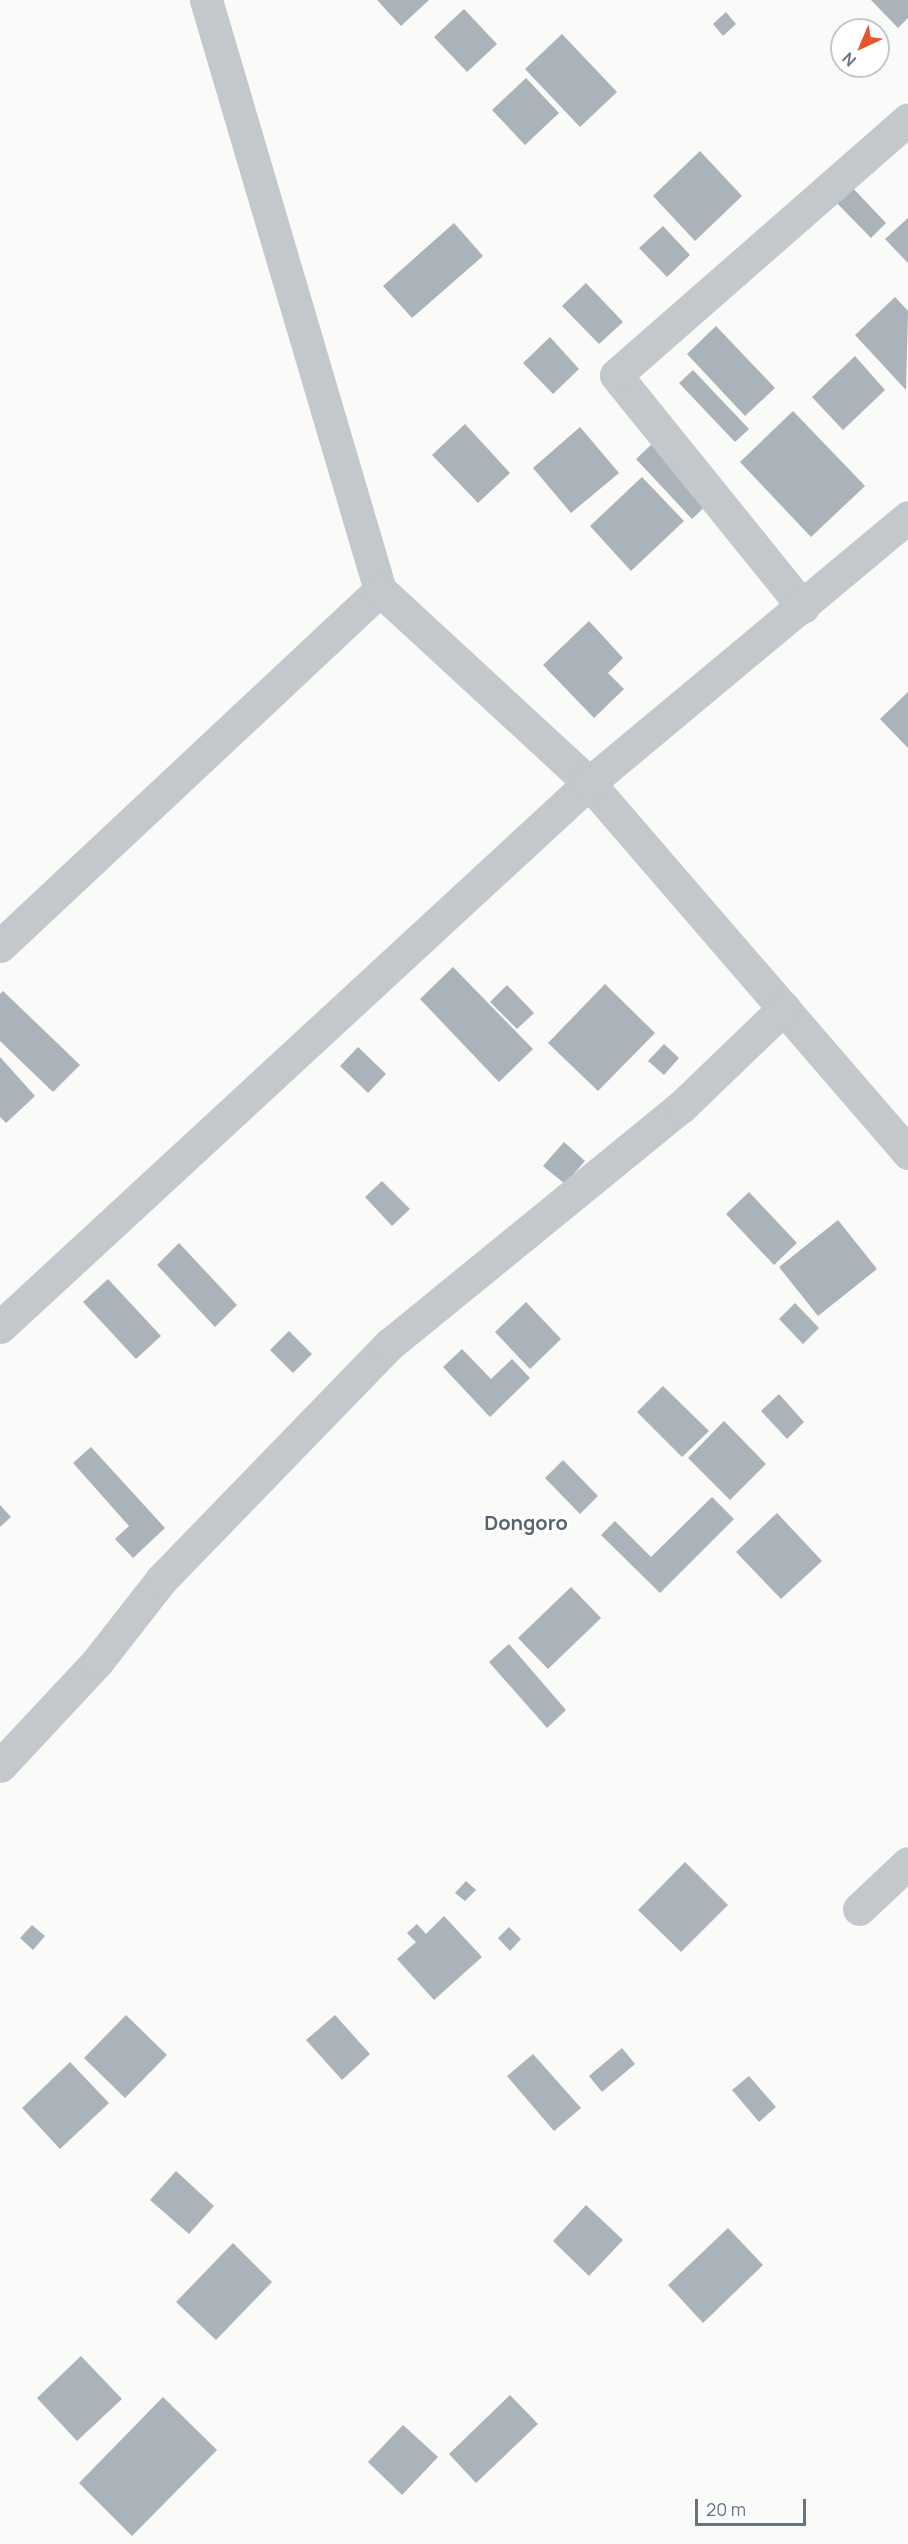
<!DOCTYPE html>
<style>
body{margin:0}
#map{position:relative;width:908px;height:2544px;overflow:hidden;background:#fafaf8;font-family:Manrope,sans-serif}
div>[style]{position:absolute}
.building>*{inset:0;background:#aab3b9}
.minor>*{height:33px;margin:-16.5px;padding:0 16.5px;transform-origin:16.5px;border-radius:16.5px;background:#c3c8cc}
span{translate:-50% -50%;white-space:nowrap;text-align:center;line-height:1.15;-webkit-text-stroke:6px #fff;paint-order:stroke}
.quarter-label{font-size:20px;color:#57646e;font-weight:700}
.north{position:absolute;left:830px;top:18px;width:60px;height:60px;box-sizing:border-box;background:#fff;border:2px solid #c1c8cd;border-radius:50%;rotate:224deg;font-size:16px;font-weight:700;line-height:24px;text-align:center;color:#657683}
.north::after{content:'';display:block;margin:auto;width:21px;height:27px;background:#e4572e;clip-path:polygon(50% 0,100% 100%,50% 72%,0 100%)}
.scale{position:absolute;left:695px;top:2499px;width:111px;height:27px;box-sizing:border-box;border:3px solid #657683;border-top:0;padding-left:8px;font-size:18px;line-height:21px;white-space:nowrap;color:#657683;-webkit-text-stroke:4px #fff;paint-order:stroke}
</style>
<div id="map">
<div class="building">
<i style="clip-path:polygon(377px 0,429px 0,401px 26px)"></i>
<i style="clip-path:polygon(871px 0,908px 0,908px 18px,898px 28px)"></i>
<i style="clip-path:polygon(464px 9px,497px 44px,467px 72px,434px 37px)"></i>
<i style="clip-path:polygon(726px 12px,736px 24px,723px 36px,713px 24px)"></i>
<i style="clip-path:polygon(562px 34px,617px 92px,580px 127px,525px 69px)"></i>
<i style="clip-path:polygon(526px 78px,559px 113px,525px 145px,492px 110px)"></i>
<i style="clip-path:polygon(700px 151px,742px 196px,695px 241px,653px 196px)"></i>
<i style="clip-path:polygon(847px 182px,886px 223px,871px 238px,831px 197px)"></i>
<i style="clip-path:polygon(908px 218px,908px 263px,885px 239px)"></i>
<i style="clip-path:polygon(454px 223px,483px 256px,412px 318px,383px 286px)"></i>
<i style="clip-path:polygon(663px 226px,690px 255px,667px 277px,639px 248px)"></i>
<i style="clip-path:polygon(586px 283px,623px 322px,599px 344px,562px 306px)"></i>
<i style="clip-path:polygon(895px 297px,908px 311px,906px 390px,855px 335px)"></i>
<i style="clip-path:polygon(716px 326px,775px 388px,745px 416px,687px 354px)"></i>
<i style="clip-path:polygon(550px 337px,579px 369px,553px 394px,523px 363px)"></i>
<i style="clip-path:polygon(855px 356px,885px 390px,843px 430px,812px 397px)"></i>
<i style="clip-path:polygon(693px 370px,749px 429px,735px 442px,679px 383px)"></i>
<i style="clip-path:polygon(793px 411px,865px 486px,811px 537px,740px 462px)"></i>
<i style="clip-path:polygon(465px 424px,510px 473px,478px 503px,432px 455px)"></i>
<i style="clip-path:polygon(580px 427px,619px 473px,571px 513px,533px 468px)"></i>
<i style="clip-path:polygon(654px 442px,710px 502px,692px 519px,636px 459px)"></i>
<i style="clip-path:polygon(642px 477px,684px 521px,631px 571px,590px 526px)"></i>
<i style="clip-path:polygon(589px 621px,623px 658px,608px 673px,624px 689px,594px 718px,543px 665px)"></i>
<i style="clip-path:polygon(908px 692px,908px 748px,880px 719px)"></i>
<i style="clip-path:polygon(453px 967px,533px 1049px,499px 1082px,420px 999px)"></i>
<i style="clip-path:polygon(605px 984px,655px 1033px,598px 1091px,548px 1043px)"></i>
<i style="clip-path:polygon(507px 985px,534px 1013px,517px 1029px,490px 1002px)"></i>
<i style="clip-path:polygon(3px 991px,80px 1065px,53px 1092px,0 1041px,0 994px)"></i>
<i style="clip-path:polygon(664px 1044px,679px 1058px,664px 1075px,648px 1061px)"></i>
<i style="clip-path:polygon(358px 1047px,386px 1074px,368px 1093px,340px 1066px)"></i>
<i style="clip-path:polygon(0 1057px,35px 1096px,6px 1123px,0 1117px)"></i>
<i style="clip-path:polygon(564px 1142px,585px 1161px,565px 1184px,543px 1166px)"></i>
<i style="clip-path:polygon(382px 1181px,410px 1209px,392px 1226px,365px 1197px)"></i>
<i style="clip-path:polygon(749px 1192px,797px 1243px,774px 1265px,726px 1214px)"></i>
<i style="clip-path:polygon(838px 1220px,877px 1269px,818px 1316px,779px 1267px)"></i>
<i style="clip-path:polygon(179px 1243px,237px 1305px,215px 1327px,157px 1265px)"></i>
<i style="clip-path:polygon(108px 1279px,161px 1336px,136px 1359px,83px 1302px)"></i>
<i style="clip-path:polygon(526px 1302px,561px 1339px,530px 1369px,495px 1332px)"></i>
<i style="clip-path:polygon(795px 1303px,819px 1328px,803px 1344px,779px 1319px)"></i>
<i style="clip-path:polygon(289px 1331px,312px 1354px,293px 1373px,270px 1350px)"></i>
<i style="clip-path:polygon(462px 1349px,491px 1379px,512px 1359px,530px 1378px,490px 1417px,443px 1367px)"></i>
<i style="clip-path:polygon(663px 1386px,709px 1431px,682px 1457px,637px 1412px)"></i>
<i style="clip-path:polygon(779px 1394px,804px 1422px,787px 1439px,761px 1411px)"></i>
<i style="clip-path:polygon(724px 1421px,766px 1464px,730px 1500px,688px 1458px)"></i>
<i style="clip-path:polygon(91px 1447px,165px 1528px,133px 1558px,115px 1539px,129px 1526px,73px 1463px)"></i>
<i style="clip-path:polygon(563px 1460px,598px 1496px,580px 1514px,545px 1478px)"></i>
<i style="clip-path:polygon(712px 1497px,734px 1519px,660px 1593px,601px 1535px,615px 1521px,651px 1557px)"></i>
<i style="clip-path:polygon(0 1505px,11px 1517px,0 1527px)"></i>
<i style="clip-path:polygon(777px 1513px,822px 1561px,781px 1599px,736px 1552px)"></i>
<i style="clip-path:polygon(571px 1587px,601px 1618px,548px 1669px,518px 1638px)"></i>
<i style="clip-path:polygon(509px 1644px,566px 1710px,547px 1728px,489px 1662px)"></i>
<i style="clip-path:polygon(685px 1862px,728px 1905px,681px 1952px,638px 1910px)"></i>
<i style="clip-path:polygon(466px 1881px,476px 1890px,465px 1901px,455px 1893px)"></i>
<i style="clip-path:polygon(444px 1916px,482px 1957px,434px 2000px,397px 1959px,416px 1942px,407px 1933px,417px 1924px,426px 1934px)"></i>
<i style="clip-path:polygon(32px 1925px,45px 1936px,33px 1950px,20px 1938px)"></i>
<i style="clip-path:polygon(509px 1927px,521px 1939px,510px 1951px,498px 1938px)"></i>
<i style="clip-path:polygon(126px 2015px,167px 2055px,125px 2098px,84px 2058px)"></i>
<i style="clip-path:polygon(335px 2015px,370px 2054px,342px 2080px,306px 2040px)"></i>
<i style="clip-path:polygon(622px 2048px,635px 2064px,602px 2092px,589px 2076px)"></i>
<i style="clip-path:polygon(533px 2054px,581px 2108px,554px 2131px,507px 2076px)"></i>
<i style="clip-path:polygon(70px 2062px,109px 2103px,60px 2149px,22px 2108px)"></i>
<i style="clip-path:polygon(749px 2076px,776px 2107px,759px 2122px,732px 2090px)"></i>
<i style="clip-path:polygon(176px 2171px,214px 2206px,189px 2234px,150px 2200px)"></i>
<i style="clip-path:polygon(586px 2205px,623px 2240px,589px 2276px,553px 2241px)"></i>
<i style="clip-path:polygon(728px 2228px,763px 2265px,703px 2323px,668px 2285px)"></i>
<i style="clip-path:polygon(233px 2243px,272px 2282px,216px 2340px,176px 2302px)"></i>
<i style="clip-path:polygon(81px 2356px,122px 2399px,77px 2441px,37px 2398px)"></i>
<i style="clip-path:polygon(510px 2395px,538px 2424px,476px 2483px,449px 2454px)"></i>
<i style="clip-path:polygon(163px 2397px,217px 2450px,132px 2536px,79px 2483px)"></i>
<i style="clip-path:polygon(403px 2425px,438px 2457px,402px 2495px,368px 2462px)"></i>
</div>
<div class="minor">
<i style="left:206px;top:0;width:615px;rotate:73.57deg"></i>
<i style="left:803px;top:607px;width:298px;rotate:-128.9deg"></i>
<i style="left:616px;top:375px;width:388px;rotate:-41.2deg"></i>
<i style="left:0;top:946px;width:521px;rotate:-43.13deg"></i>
<i style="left:380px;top:590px;width:284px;rotate:42.7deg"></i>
<i style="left:589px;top:783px;width:489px;rotate:49.2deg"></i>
<i style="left:0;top:1327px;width:802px;rotate:-42.73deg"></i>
<i style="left:589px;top:783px;width:415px;rotate:-39.8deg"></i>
<i style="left:0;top:1766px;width:142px;rotate:-47deg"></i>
<i style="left:97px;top:1662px;width:104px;rotate:-52deg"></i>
<i style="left:161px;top:1580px;width:329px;rotate:-45.9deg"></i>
<i style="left:390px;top:1344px;width:375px;rotate:-39.2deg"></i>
<i style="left:681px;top:1107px;width:143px;rotate:-43.9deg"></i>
<i style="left:859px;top:1909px;width:67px;rotate:-43.2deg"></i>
</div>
<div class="quarter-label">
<span style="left:526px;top:1522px">Dongoro</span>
</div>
<div class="north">N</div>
<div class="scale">20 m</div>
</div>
